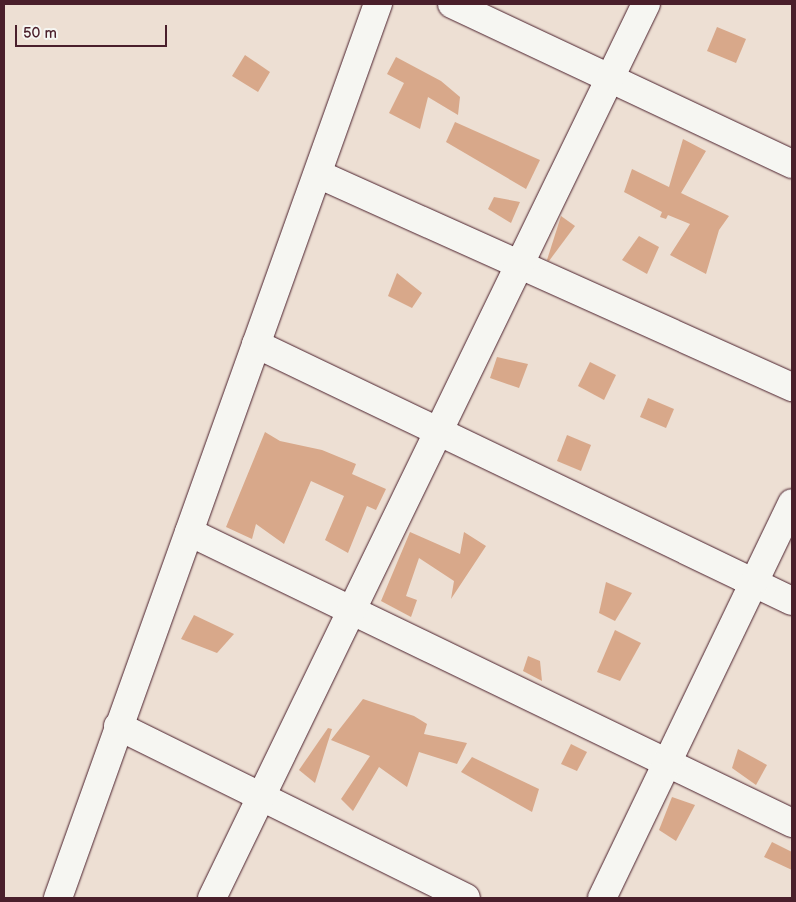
<!DOCTYPE html>
<style>
body{margin:0}
#map{position:relative;width:796px;height:902px;overflow:hidden;background:#eddfd3;font-family:"Balsamiq Sans",sans-serif}
div>[style]{position:absolute}
.building>*{inset:0;background:#d8a88a}
.roads{filter:drop-shadow(0 0 1px #4a1f2b) drop-shadow(0 0 1px #4a1f2b)}
.minor>*{height:28px;margin:-14px;padding:0 14px;transform-origin:14px;border-radius:14px;background:#f6f6f2}
span{translate:-50% -50%;white-space:nowrap;text-align:center;line-height:1.15;-webkit-text-stroke:4px #f6f6f2;paint-order:stroke}
.frame{position:absolute;inset:0;border:5px solid #4a1f2b;pointer-events:none}
.scale{position:absolute;left:15px;top:25px;width:152px;height:22px;box-sizing:border-box;border:2px solid #4a1f2b;border-top:0;padding-left:6px;font-size:15px;line-height:18px;white-space:nowrap;color:#4a1f2b;-webkit-text-stroke:4px #f6f6f2;paint-order:stroke}
</style>
<div id="map">
<div class="building">
<i style="clip-path:polygon(717px 27px,746px 39px,736px 63px,707px 51px)"></i>
<i style="clip-path:polygon(245px 55px,270px 72px,258px 92px,232px 76px)"></i>
<i style="clip-path:polygon(396px 57px,441px 81px,460px 97px,458px 115px,428px 97px,420px 129px,389px 113px,404px 83px,387px 74px)"></i>
<i style="clip-path:polygon(455px 122px,540px 160px,526px 189px,446px 142px)"></i>
<i style="clip-path:polygon(683px 139px,706px 151px,681px 193px,729px 216px,719px 230px,706px 274px,670px 255px,690px 224px,668px 215px,666px 219px,660px 217px,662px 212px,624px 192px,632px 169px,669px 187px)"></i>
<i style="clip-path:polygon(494px 197px,520px 202px,511px 223px,488px 209px)"></i>
<i style="clip-path:polygon(561px 216px,575px 226px,549px 261px,547px 260px)"></i>
<i style="clip-path:polygon(639px 236px,659px 247px,647px 274px,622px 260px)"></i>
<i style="clip-path:polygon(397px 273px,422px 293px,412px 308px,388px 296px)"></i>
<i style="clip-path:polygon(497px 357px,528px 364px,519px 388px,490px 378px)"></i>
<i style="clip-path:polygon(590px 362px,616px 375px,604px 400px,578px 386px)"></i>
<i style="clip-path:polygon(648px 398px,674px 409px,666px 428px,640px 417px)"></i>
<i style="clip-path:polygon(265px 432px,280px 441px,322px 450px,356px 464px,352px 474px,386px 489px,376px 510px,367px 506px,348px 553px,325px 540px,344px 496px,311px 481px,284px 544px,256px 524px,252px 539px,226px 527px)"></i>
<i style="clip-path:polygon(567px 435px,591px 445px,581px 471px,557px 461px)"></i>
<i style="clip-path:polygon(410px 532px,460px 554px,464px 532px,486px 546px,451px 599px,454px 581px,419px 558px,406px 596px,417px 600px,411px 617px,381px 601px)"></i>
<i style="clip-path:polygon(606px 582px,632px 593px,615px 621px,599px 613px)"></i>
<i style="clip-path:polygon(194px 615px,234px 634px,217px 653px,181px 639px)"></i>
<i style="clip-path:polygon(615px 630px,641px 643px,620px 681px,597px 672px)"></i>
<i style="clip-path:polygon(528px 656px,540px 661px,542px 681px,523px 671px)"></i>
<i style="clip-path:polygon(363px 699px,414px 716px,427px 724px,424px 734px,467px 743px,457px 764px,419px 752px,407px 787px,379px 767px,353px 811px,341px 799px,370px 756px,331px 740px)"></i>
<i style="clip-path:polygon(328px 728px,332px 729px,315px 783px,299px 770px)"></i>
<i style="clip-path:polygon(571px 744px,587px 752px,577px 771px,561px 764px)"></i>
<i style="clip-path:polygon(738px 749px,767px 765px,756px 785px,732px 768px)"></i>
<i style="clip-path:polygon(472px 757px,539px 789px,532px 812px,461px 772px)"></i>
<i style="clip-path:polygon(672px 797px,695px 805px,676px 841px,659px 830px)"></i>
<i style="clip-path:polygon(772px 842px,792px 852px,792px 870px,764px 857px)"></i>
</div>
<div class="roads">
<div class="minor">
<i style="left:452px;top:4px;width:376px;rotate:25.2deg"></i>
<i style="left:318px;top:174px;width:520px;rotate:24.2deg"></i>
<i style="left:256px;top:344px;width:594px;rotate:25.62deg"></i>
<i style="left:189px;top:532px;width:670px;rotate:25.76deg"></i>
<i style="left:118px;top:726px;width:388px;rotate:26.3deg"></i>
<i style="left:58px;top:898px;width:950px;rotate:-70.31deg"></i>
<i style="left:212px;top:898px;width:994px;rotate:-64.11deg"></i>
<i style="left:602px;top:898px;width:438px;rotate:-64.3deg"></i>
</div>
</div>
<div class="frame"></div>
<div class="scale">50 m</div>
</div>
